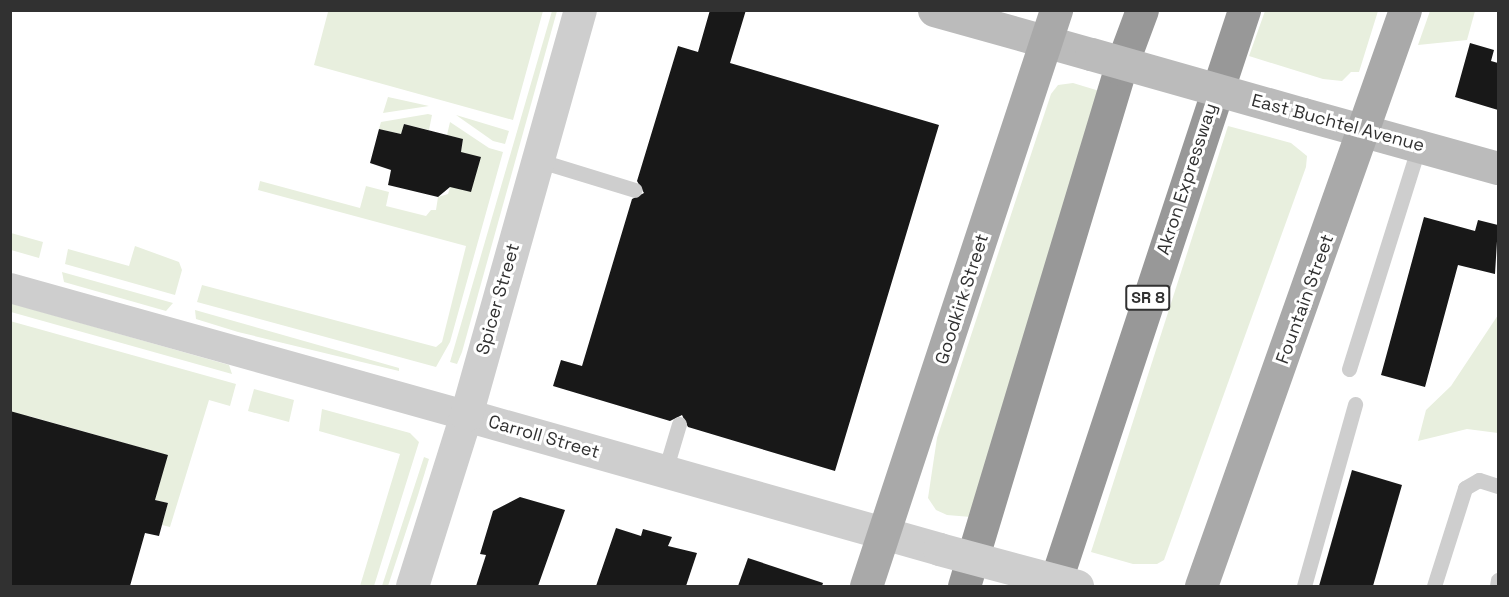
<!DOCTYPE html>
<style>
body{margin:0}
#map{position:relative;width:1509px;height:597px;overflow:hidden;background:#fff;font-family:"Space Grotesk",sans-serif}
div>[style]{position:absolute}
.green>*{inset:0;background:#e8efde}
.building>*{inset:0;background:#181818}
.service>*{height:15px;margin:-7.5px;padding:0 7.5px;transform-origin:7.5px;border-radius:7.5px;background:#cecece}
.minor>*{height:30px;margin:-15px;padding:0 15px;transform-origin:15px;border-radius:15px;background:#cecece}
.tertiary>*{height:33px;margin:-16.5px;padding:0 16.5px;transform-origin:16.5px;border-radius:16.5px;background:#cecece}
.secondary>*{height:33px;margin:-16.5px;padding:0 16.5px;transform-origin:16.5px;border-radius:16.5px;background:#bbb}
.primary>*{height:33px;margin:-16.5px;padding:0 16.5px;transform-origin:16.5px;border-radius:16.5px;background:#a9a9a9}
.motorway>*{height:33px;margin:-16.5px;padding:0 16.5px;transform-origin:16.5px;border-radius:16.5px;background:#989898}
.tertiary-bridge>*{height:33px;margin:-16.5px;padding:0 16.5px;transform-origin:16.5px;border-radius:16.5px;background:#cecece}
.secondary-bridge>*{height:33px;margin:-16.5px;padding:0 16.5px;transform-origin:16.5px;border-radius:16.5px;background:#bbb}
span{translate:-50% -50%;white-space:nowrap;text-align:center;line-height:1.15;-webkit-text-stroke:6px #fff;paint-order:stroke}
.shield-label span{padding:2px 4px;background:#fff;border:2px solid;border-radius:4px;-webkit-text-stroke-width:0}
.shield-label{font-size:16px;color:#313131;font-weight:700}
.street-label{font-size:18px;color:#313131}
.frame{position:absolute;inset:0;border:12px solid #313131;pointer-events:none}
</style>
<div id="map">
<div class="green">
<i style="clip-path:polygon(323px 11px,543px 10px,543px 11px,513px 120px,314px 65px,328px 12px)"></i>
<i style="clip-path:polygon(552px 11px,557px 11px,462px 352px,457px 364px,450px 362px)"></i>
<i style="clip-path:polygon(1265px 11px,1265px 10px,1378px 11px,1359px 72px,1351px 72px,1342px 81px,1323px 79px,1249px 56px)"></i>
<i style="clip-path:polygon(1430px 11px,1475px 11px,1467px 40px,1418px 45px)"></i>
<i style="clip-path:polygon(1073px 83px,1106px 93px,971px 517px,947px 515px,936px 510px,928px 498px,937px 438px,1051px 94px,1058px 85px)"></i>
<i style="clip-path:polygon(388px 97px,429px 106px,383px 113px)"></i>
<i style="clip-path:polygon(428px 114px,432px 115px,429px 130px,404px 124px,401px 134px,379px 129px,381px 122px)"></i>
<i style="clip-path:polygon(456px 115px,509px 131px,505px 144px,493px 141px)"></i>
<i style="clip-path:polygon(450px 122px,489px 148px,503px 152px,450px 342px,436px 367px,197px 302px,202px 285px,436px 347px,442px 342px,466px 246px,258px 190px,260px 181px,360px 208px,366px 186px,389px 192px,386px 206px,426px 216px,431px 210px,436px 210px,438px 197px,448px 194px,461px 152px,463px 139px,447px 135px)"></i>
<i style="clip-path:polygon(1228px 126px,1291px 143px,1307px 156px,1306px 167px,1164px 560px,1157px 564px,1133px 564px,1091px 552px)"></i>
<i style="clip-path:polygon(11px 233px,43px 242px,39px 258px,11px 250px)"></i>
<i style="clip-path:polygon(135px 246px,179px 262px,182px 270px,175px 295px,65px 264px,68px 249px,129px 266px)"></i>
<i style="clip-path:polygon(62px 272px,173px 303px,166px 311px,64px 282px)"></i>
<i style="clip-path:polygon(10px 303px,229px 365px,232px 374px,11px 312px)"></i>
<i style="clip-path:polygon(195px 310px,399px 368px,399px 371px,238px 332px,196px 319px)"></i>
<i style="clip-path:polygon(1498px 315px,1498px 433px,1467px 429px,1418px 441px,1426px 410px,1451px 386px)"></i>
<i style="clip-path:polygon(10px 321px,236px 384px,230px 406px,209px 400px,170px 527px,162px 525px,168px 503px,155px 500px,167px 455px,29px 416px,11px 420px)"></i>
<i style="clip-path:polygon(254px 389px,294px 400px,289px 422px,248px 411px)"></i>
<i style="clip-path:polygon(322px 409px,410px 433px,419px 442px,374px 586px,360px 586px,400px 454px,319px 431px)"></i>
<i style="clip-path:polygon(424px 457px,429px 459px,418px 495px,388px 586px,382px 586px)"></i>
</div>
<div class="building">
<i style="clip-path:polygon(710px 10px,746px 10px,730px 63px,939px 125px,835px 471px,688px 427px,682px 415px,670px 421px,553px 386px,561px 360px,582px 366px,632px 199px,644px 193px,637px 181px,678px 46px,698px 52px)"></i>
<i style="clip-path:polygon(1470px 43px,1494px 50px,1491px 61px,1498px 63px,1498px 110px,1455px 97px)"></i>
<i style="clip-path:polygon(404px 124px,463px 139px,461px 152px,481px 157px,471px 192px,450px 187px,438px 197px,388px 185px,391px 170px,370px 163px,379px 129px,401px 134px)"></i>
<i style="clip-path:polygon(1424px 217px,1475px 231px,1478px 220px,1498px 225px,1495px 274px,1458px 265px,1425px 387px,1381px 375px)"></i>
<i style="clip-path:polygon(10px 411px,168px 455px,155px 500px,168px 503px,159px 536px,145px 533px,130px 586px,10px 586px)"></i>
<i style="clip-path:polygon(1352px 470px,1402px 485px,1373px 586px,1319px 586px)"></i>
<i style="clip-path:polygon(520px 497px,565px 510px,538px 586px,476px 586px,486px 555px,480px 554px,493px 511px)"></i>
<i style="clip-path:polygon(616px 528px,641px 536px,643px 529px,672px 537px,668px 546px,697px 553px,686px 586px,596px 586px)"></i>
<i style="clip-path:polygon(748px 558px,823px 583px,822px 586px,738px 586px)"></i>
</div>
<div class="service">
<i style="left:537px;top:160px;width:102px;rotate:17deg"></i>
<i style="left:1349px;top:369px;width:234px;rotate:-72.6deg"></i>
<i style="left:665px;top:471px;width:49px;rotate:-73.4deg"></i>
<i style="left:1304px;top:586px;width:189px;rotate:-74.3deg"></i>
<i style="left:1434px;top:586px;width:103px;rotate:-72.4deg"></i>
<i style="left:1465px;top:488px;width:16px;rotate:-30deg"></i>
<i style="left:1479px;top:480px;width:20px;rotate:18deg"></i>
<i style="left:1497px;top:586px;width:6px;rotate:-81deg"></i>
</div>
<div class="minor">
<i style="left:10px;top:288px;width:473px;rotate:15.6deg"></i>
</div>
<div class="tertiary">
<i style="left:466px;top:415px;width:492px;rotate:15.8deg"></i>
<i style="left:412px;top:586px;width:179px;rotate:-72.5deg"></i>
<i style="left:466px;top:415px;width:421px;rotate:-74.3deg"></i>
</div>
<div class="secondary">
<i style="left:934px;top:10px;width:163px;rotate:15.7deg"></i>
<i style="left:1303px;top:114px;width:202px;rotate:15.5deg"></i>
</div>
<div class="primary">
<i style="left:866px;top:586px;width:607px;rotate:-71.74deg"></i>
<i style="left:1201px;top:586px;width:611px;rotate:-70.5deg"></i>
</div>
<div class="motorway">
<i style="left:964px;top:586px;width:540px;rotate:-73.21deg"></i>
<i style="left:1120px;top:69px;width:63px;rotate:-69.6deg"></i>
<i style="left:1054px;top:586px;width:607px;rotate:-71.74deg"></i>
</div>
<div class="tertiary-bridge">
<i style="left:939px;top:549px;width:143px;rotate:15deg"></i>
</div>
<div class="secondary-bridge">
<i style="left:1091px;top:54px;width:220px;rotate:15.8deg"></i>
</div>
<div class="shield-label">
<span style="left:1148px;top:298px">SR 8</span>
</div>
<div class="street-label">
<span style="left:1338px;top:123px;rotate:15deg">East Buchtel Avenue</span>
<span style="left:1187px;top:179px;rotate:-72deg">Akron Expressway</span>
<span style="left:498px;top:299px;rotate:-74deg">Spicer Street</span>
<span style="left:962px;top:299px;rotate:-72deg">Goodkirk Street</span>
<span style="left:1305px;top:299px;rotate:-70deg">Fountain Street</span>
<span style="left:544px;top:437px;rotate:16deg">Carroll Street</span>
</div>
<div class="frame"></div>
</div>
